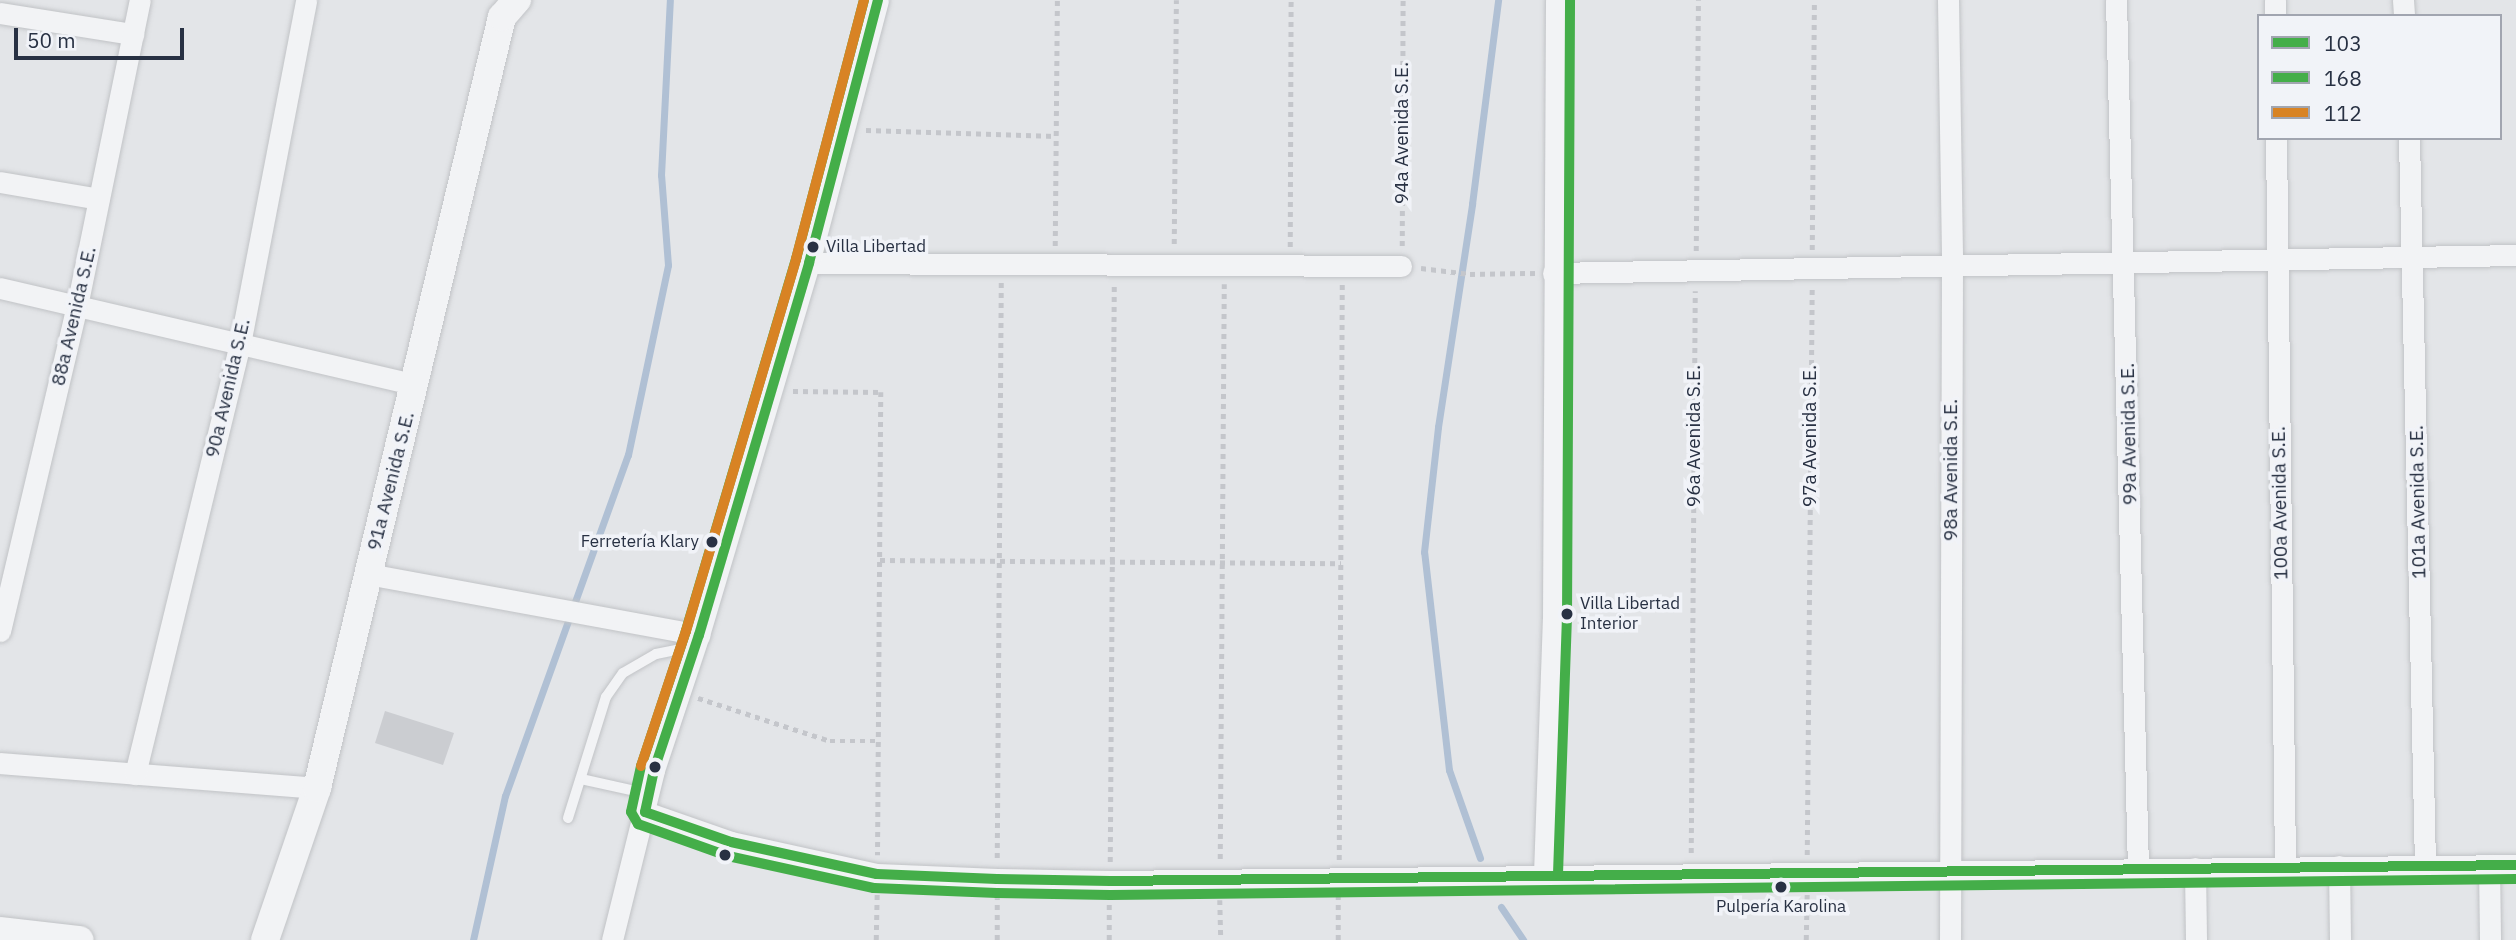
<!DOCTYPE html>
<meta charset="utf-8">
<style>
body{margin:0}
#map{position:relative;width:2516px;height:940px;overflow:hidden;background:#e3e5e8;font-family:"IBM Plex Sans",sans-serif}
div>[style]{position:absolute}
.stream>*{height:7px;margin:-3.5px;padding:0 3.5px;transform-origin:3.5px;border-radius:3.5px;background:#b0c0d4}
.building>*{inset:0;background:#cbcdd1}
.path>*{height:4.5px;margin-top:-2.25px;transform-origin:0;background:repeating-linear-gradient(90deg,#c4c6cb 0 5px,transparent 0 10px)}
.roads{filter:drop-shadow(0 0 2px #c1c3c6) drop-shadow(0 0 2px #c1c3c6)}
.service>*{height:10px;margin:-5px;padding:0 5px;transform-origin:5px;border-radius:5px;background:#f2f3f5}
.minor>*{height:21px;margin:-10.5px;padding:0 10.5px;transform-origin:10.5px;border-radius:10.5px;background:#f2f3f5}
.tertiary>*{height:28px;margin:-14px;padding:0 14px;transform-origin:14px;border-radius:14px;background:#f2f3f5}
.bus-1>*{height:10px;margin:-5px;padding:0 5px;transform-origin:5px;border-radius:5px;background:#44ae49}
.bus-2>*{height:10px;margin:-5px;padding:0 5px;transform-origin:5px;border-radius:5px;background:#44ae49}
.bus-3>*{height:10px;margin:-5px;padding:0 5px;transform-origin:5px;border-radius:5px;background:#d88324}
.dots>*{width:19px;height:19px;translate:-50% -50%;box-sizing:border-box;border:4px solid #f1f3f8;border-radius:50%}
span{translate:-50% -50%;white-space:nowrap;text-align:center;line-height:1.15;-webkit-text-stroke:7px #f1f3f8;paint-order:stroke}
.bus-label{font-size:17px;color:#283143}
.left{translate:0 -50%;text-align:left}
.right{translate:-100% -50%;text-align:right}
.street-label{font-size:19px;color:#283143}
.legend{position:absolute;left:2257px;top:14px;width:245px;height:126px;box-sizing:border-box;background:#f1f3f8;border:2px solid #a1a5b0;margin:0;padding:9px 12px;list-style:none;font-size:21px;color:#283143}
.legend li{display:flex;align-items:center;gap:14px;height:35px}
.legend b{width:35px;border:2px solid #a1a5b0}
.scale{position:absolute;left:14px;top:28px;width:170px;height:32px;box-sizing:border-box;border:4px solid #283143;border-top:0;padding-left:9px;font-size:21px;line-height:24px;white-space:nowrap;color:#283143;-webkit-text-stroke:5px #f1f3f8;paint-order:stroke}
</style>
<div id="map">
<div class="stream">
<i style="left:1480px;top:858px;width:93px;rotate:-109.4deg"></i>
<i style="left:1449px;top:770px;width:219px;rotate:-96.5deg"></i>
<i style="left:1424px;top:552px;width:126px;rotate:-83.6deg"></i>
<i style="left:1438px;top:427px;width:226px;rotate:-81.3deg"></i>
<i style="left:1472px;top:204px;width:206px;rotate:-82.7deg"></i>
<i style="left:1501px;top:907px;width:40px;rotate:56deg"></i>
<i style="left:473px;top:940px;width:148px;rotate:-77.5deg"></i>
<i style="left:505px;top:796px;width:363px;rotate:-70.2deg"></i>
<i style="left:628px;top:455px;width:194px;rotate:-78.1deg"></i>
<i style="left:668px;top:265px;width:90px;rotate:-94.4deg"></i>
<i style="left:661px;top:175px;width:175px;rotate:-87.1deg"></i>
</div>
<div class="building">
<i style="clip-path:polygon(385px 711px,454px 733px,443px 765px,375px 743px)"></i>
</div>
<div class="path">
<i style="left:866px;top:130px;width:190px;rotate:1.8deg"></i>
<i style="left:1174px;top:244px;width:244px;rotate:-89.5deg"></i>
<i style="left:1055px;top:246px;width:246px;rotate:-89.5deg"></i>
<i style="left:1402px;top:246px;width:246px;rotate:-89.8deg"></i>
<i style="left:1290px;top:247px;width:247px;rotate:-89.8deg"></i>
<i style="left:1812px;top:250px;width:250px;rotate:-89.5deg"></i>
<i style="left:1696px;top:251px;width:251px;rotate:-89.5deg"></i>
<i style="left:1421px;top:268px;width:49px;rotate:7deg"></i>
<i style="left:1470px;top:274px;width:65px;rotate:-0.9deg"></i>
<i style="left:793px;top:391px;width:88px;rotate:0.7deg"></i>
<i style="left:881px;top:392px;width:463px;rotate:90.4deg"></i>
<i style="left:880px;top:560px;width:461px;rotate:0.4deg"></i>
<i style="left:698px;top:698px;width:139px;rotate:18deg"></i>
<i style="left:830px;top:741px;width:48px"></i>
<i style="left:1691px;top:853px;width:562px;rotate:-89.59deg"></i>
<i style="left:1807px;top:855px;width:569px;rotate:-89.5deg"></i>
<i style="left:997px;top:858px;width:576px;rotate:-89.6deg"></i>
<i style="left:1220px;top:859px;width:575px;rotate:-89.6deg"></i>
<i style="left:1339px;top:860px;width:576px;rotate:-89.7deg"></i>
<i style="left:1110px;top:862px;width:579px;rotate:-89.6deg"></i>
<i style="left:1220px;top:900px;width:40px;rotate:88.6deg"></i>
<i style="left:876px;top:940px;width:48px;rotate:-88.8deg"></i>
<i style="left:997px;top:940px;width:42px;rotate:-90deg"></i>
<i style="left:1109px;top:940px;width:38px;rotate:-90deg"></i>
<i style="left:1338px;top:940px;width:44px;rotate:-90deg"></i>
<i style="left:1806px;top:940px;width:48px;rotate:-88.8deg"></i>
</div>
<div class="roads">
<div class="service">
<i style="left:581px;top:779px;width:70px;rotate:12.4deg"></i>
<i style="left:568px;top:818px;width:127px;rotate:-72.6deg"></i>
<i style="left:606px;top:697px;width:29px;rotate:-55deg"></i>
<i style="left:623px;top:673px;width:38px;rotate:-30deg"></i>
<i style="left:656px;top:654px;width:41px;rotate:-11.3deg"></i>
</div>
<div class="minor">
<i style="left:1948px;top:0;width:267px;rotate:89.1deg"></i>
<i style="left:1952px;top:267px;width:673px;rotate:90.17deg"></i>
<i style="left:2116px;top:0;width:868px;rotate:88.55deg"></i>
<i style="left:2275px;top:0;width:16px;rotate:90deg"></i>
<i style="left:2403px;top:0;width:16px;rotate:86deg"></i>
<i style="left:0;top:13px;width:135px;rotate:9deg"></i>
<i style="left:2276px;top:138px;width:729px;rotate:89.29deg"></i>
<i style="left:2409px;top:138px;width:728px;rotate:88.74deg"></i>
<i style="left:0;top:182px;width:100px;rotate:9.7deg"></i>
<i style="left:809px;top:263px;width:592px;rotate:0.29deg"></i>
<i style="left:1553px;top:273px;width:963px;rotate:-1.07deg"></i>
<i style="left:0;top:288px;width:425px;rotate:13.1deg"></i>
<i style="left:368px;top:574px;width:337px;rotate:10.4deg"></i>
<i style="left:0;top:631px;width:334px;rotate:-76.7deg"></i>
<i style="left:77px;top:306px;width:312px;rotate:-78.4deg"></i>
<i style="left:0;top:763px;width:318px;rotate:4.5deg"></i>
<i style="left:135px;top:774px;width:443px;rotate:-76.3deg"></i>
<i style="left:240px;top:344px;width:350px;rotate:-79.1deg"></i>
<i style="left:645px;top:812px;width:91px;rotate:19.2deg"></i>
<i style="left:731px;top:842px;width:149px;rotate:12.4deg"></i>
<i style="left:877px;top:874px;width:120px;rotate:2.4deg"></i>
<i style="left:997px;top:879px;width:113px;rotate:1deg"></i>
<i style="left:1110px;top:881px;width:1406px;rotate:-0.65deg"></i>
<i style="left:2489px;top:865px;width:75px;rotate:89.2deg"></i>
<i style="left:2339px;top:866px;width:74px;rotate:89.2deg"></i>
<i style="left:2195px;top:868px;width:72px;rotate:89.2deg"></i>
<i style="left:1544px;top:874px;width:255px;rotate:-88deg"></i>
<i style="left:1553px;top:619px;width:619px;rotate:-89.72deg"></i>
<i style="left:612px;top:940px;width:175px;rotate:-76.1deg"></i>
<i style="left:654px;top:770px;width:142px;rotate:-71.6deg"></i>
<i style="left:699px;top:635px;width:388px;rotate:-73.5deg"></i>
<i style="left:809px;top:263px;width:272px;rotate:-75.3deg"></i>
</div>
<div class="tertiary">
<i style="left:0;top:931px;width:80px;rotate:6.5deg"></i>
<i style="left:265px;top:940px;width:161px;rotate:-71.1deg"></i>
<i style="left:317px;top:788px;width:793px;rotate:-76.51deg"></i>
<i style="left:502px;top:17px;width:23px;rotate:-49deg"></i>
</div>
</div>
<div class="bus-1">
<i style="left:645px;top:812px;width:91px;rotate:19.2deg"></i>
<i style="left:731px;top:842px;width:149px;rotate:12.4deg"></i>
<i style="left:877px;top:874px;width:120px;rotate:2.4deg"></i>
<i style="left:997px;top:879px;width:113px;rotate:1deg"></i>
<i style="left:1110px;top:881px;width:1406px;rotate:-0.65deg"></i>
<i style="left:645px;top:812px;width:43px;rotate:-77.9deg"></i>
<i style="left:654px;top:770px;width:142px;rotate:-71.6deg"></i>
<i style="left:699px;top:635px;width:388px;rotate:-73.5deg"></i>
<i style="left:809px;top:263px;width:272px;rotate:-75.3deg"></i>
</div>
<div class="bus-2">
<i style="left:864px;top:0;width:268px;rotate:104.7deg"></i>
<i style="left:796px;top:259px;width:388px;rotate:106.5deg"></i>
<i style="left:686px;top:631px;width:142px;rotate:108.4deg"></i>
<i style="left:641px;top:766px;width:47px;rotate:102.3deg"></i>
<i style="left:631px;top:812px;width:14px;rotate:60deg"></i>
<i style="left:638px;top:824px;width:96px;rotate:19.6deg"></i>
<i style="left:728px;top:856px;width:149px;rotate:12.4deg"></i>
<i style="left:874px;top:888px;width:123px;rotate:2.3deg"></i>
<i style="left:997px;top:893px;width:113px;rotate:1deg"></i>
<i style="left:1110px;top:895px;width:1406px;rotate:-0.65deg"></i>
<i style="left:1558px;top:874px;width:255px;rotate:-88deg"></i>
<i style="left:1567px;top:619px;width:619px;rotate:-89.72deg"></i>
</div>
<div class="bus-3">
<i style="left:641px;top:766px;width:142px;rotate:-71.6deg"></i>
<i style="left:686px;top:631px;width:388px;rotate:-73.5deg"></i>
<i style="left:796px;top:259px;width:268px;rotate:-75.3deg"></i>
</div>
<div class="dots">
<i style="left:813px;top:247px;background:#283143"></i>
<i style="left:712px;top:542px;background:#283143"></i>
<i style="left:1567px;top:614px;background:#283143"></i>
<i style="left:655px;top:767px;background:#283143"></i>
<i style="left:725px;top:855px;background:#283143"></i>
<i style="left:1781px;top:887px;background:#283143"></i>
</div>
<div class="bus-label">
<span class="left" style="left:826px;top:247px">Villa Libertad</span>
<span class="right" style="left:699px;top:542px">Ferretería Klary</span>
<span class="left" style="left:1580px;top:614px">Villa Libertad<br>Interior</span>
<span style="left:1781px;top:907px">Pulpería Karolina</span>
</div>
<div class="street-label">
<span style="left:1402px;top:133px;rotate:-90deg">94a Avenida S.E.</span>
<span style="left:74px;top:316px;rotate:-77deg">88a Avenida S.E.</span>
<span style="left:228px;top:388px;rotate:-77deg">90a Avenida S.E.</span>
<span style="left:2129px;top:434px;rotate:-91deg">99a Avenida S.E.</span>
<span style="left:1694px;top:436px;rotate:-90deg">96a Avenida S.E.</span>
<span style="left:1810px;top:436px;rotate:-90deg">97a Avenida S.E.</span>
<span style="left:1951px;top:470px;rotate:-90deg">98a Avenida S.E.</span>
<span style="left:391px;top:481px;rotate:-76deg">91a Avenida S.E.</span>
<span style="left:2418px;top:502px;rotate:-91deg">101a Avenida S.E.</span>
<span style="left:2280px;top:503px;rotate:-91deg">100a Avenida S.E.</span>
</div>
<ul class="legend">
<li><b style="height:9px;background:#44ae49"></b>103</li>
<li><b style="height:9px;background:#44ae49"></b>168</li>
<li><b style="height:9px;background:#d88324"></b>112</li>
</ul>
<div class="scale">50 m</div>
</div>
